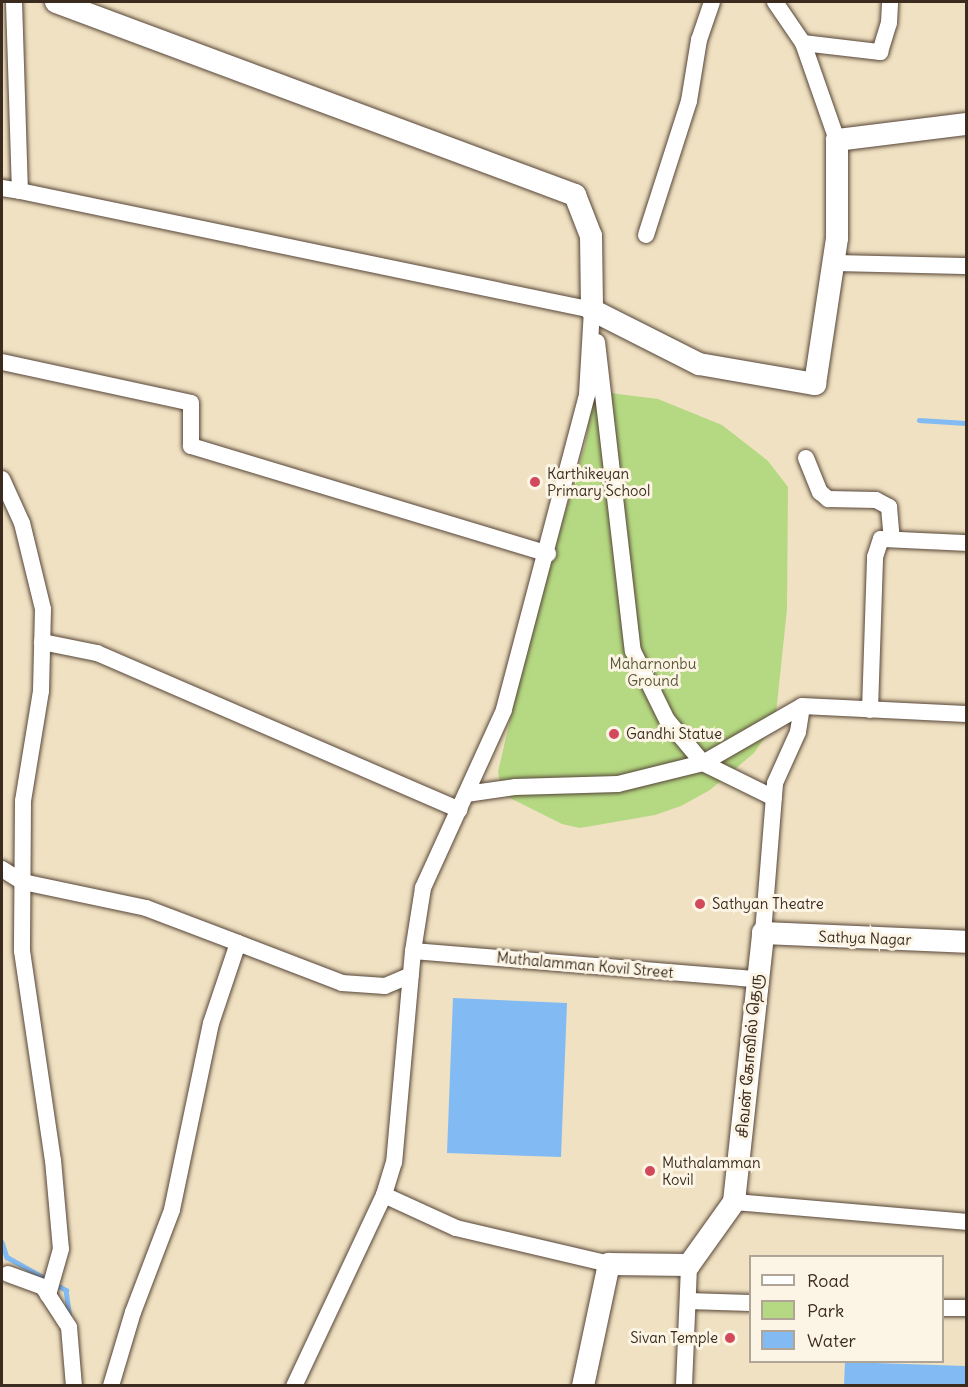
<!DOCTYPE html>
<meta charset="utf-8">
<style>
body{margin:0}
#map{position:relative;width:968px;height:1387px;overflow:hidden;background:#f0e1c2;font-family:Delius,"Noto Sans Tamil",sans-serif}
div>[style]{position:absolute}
.green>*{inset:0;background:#b5d982}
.water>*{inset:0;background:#82bbf3}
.stream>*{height:4.5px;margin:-2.25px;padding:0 2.25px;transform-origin:2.25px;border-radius:2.25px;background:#82bbf3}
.roads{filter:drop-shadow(0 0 2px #564537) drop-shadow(0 0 2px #564537)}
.street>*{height:16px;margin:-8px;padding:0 8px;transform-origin:8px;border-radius:8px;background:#fff}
.secondary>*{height:22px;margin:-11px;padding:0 11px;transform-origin:11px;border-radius:11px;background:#fff}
.dots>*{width:16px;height:16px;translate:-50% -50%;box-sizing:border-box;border:3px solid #fcf5e5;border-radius:50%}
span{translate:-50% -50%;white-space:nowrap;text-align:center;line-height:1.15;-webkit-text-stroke:6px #fcf5e5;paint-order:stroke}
.poi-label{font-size:15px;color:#3b2a1e}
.left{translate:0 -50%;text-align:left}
.right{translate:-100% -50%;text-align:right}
.park-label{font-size:15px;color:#5a5637}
.street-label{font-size:15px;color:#3b2a1e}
.frame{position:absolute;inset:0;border:3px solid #3b2a1e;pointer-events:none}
.legend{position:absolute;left:749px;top:1255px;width:195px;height:108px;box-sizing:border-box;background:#fcf5e5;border:2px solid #afa495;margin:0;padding:8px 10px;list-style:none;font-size:18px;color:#3b2a1e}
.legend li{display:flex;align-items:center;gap:12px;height:30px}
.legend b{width:30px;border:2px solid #afa495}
</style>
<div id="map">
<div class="green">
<i style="clip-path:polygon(594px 391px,658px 399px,722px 425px,768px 461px,788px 487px,787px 609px,775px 723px,754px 753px,710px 790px,681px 806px,655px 815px,580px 828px,562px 824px,502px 794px,498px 772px,531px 629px,585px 445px)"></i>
</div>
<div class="water">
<i style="clip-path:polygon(453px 998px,567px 1003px,561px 1157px,447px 1153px)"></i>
<i style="clip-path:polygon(845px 1362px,966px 1366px,966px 1385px,844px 1385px)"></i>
</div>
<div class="stream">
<i style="left:919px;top:420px;width:47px;rotate:3.7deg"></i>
<i style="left:2px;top:1242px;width:16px;rotate:72deg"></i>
<i style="left:7px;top:1257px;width:68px;rotate:29.2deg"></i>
<i style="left:66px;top:1290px;width:28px;rotate:82deg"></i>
</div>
<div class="roads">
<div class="street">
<i style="left:14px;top:2px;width:189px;rotate:88.2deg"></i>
<i style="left:20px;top:191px;width:584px;rotate:11.75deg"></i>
<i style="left:592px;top:310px;width:85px;rotate:93.4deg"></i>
<i style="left:587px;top:395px;width:326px;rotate:104.8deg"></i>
<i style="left:504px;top:710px;width:196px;rotate:114.5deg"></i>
<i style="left:423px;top:888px;width:64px;rotate:99deg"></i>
<i style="left:413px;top:951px;width:212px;rotate:95.1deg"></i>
<i style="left:394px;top:1162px;width:34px;rotate:107deg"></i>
<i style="left:384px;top:1195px;width:211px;rotate:115.2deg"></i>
<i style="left:775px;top:2px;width:50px;rotate:55.7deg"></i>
<i style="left:837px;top:140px;width:103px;rotate:-109.3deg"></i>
<i style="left:803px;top:43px;width:78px;rotate:6.7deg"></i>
<i style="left:880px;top:52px;width:30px;rotate:-73deg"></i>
<i style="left:889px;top:23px;width:21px;rotate:-87deg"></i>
<i style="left:2px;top:188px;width:18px;rotate:9deg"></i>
<i style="left:646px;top:235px;width:141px;rotate:-72.2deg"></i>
<i style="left:689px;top:101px;width:62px;rotate:-80.7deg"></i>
<i style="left:699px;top:40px;width:40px;rotate:-71.1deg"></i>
<i style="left:833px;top:263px;width:133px;rotate:1.3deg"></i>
<i style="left:597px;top:342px;width:311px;rotate:83.4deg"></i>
<i style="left:633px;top:651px;width:77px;rotate:63.8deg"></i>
<i style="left:667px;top:720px;width:56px;rotate:50.1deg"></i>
<i style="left:703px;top:763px;width:79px;rotate:26.2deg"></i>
<i style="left:2px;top:362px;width:193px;rotate:12.2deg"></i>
<i style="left:191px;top:403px;width:43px;rotate:90deg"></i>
<i style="left:191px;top:446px;width:373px;rotate:16.8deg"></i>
<i style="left:806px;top:458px;width:37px;rotate:68deg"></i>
<i style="left:820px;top:492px;width:11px;rotate:41deg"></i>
<i style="left:828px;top:499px;width:48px;rotate:1.2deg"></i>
<i style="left:876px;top:500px;width:15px;rotate:28deg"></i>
<i style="left:889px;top:507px;width:32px;rotate:85deg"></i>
<i style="left:2px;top:479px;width:48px;rotate:65.6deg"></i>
<i style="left:22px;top:523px;width:89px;rotate:76.3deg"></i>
<i style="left:43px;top:609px;width:82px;rotate:91.4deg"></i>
<i style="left:41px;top:691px;width:111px;rotate:99.3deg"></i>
<i style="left:23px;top:801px;width:150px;rotate:90.4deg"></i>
<i style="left:22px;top:951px;width:211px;rotate:81.6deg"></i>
<i style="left:53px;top:1160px;width:89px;rotate:84.9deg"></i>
<i style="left:61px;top:1249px;width:48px;rotate:105.8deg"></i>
<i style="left:42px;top:642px;width:56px;rotate:11.3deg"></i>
<i style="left:97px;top:653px;width:395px;rotate:23.4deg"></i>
<i style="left:870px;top:710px;width:153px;rotate:-88.1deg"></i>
<i style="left:875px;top:557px;width:19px;rotate:-72deg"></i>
<i style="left:881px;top:539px;width:85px;rotate:2.7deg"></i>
<i style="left:466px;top:794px;width:49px;rotate:-8.1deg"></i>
<i style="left:515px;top:787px;width:103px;rotate:-1.7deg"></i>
<i style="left:618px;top:784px;width:88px;rotate:-13.9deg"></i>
<i style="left:703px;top:763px;width:114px;rotate:-29.9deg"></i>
<i style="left:802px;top:706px;width:164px;rotate:2.8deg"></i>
<i style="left:2px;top:869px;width:25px;rotate:32deg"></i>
<i style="left:23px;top:882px;width:126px;rotate:11.9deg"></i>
<i style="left:146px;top:908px;width:98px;rotate:20.8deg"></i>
<i style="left:238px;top:943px;width:84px;rotate:108.6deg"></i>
<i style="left:211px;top:1023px;width:191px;rotate:101.8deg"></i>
<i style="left:172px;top:1210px;width:109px;rotate:110.9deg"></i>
<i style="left:133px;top:1312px;width:77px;rotate:106.6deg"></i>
<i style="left:763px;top:933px;width:150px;rotate:-85.4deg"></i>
<i style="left:775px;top:783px;width:56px;rotate:-65.7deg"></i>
<i style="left:798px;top:732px;width:26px;rotate:-81deg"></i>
<i style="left:238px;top:943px;width:111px;rotate:21deg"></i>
<i style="left:342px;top:983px;width:43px;rotate:4deg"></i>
<i style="left:385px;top:986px;width:28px;rotate:-23deg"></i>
<i style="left:413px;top:951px;width:344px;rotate:4.7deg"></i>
<i style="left:384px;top:1195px;width:79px;rotate:24.6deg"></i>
<i style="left:456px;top:1228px;width:157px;rotate:13.2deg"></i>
<i style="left:734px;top:1202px;width:233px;rotate:4.9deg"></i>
<i style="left:8px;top:1274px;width:37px;rotate:20deg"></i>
<i style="left:43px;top:1287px;width:48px;rotate:57deg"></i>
<i style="left:69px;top:1327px;width:59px;rotate:85.2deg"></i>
<i style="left:688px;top:1301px;width:62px;rotate:1.8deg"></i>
<i style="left:942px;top:1308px;width:24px"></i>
<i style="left:684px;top:1386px;width:121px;rotate:-87.6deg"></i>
</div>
<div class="secondary">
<i style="left:56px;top:2px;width:554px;rotate:20.4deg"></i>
<i style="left:575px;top:195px;width:44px;rotate:68.7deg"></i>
<i style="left:591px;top:236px;width:74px;rotate:89.2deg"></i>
<i style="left:592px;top:310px;width:120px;rotate:26.8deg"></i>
<i style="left:699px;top:364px;width:118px;rotate:9.8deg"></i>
<i style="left:815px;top:384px;width:148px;rotate:-81.4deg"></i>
<i style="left:837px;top:238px;width:98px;rotate:-90deg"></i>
<i style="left:837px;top:140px;width:130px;rotate:-7.1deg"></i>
<i style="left:583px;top:1386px;width:125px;rotate:-78deg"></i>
<i style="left:609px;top:1264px;width:80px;rotate:0.7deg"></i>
<i style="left:689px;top:1265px;width:77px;rotate:-54.5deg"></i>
<i style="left:734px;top:1202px;width:271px;rotate:-83.8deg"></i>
<i style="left:763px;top:933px;width:203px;rotate:2.5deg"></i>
</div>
</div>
<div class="dots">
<i style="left:535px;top:482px;background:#d1495b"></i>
<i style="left:614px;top:734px;background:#d1495b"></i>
<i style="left:700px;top:904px;background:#d1495b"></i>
<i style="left:650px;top:1171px;background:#d1495b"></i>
<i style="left:730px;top:1338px;background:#d1495b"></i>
</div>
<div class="poi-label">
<span class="left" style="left:547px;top:482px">Karthikeyan<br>Primary School</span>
<span class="left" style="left:626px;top:734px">Gandhi Statue</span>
<span class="left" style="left:712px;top:904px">Sathyan Theatre</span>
<span class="left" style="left:662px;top:1171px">Muthalamman<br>Kovil</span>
<span class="right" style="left:718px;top:1338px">Sivan Temple</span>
</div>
<div class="park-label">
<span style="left:653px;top:672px">Maharnonbu<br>Ground</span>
</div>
<div class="street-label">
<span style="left:865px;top:938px;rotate:2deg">Sathya Nagar</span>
<span style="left:585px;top:965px;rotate:5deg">Muthalamman Kovil Street</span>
<span style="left:749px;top:1056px;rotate:-85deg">சிவன் கோவில் தெரு</span>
</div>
<div class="frame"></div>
<ul class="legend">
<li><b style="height:8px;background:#fff"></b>Road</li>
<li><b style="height:16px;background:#b5d982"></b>Park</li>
<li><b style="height:16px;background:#82bbf3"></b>Water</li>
</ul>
</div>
